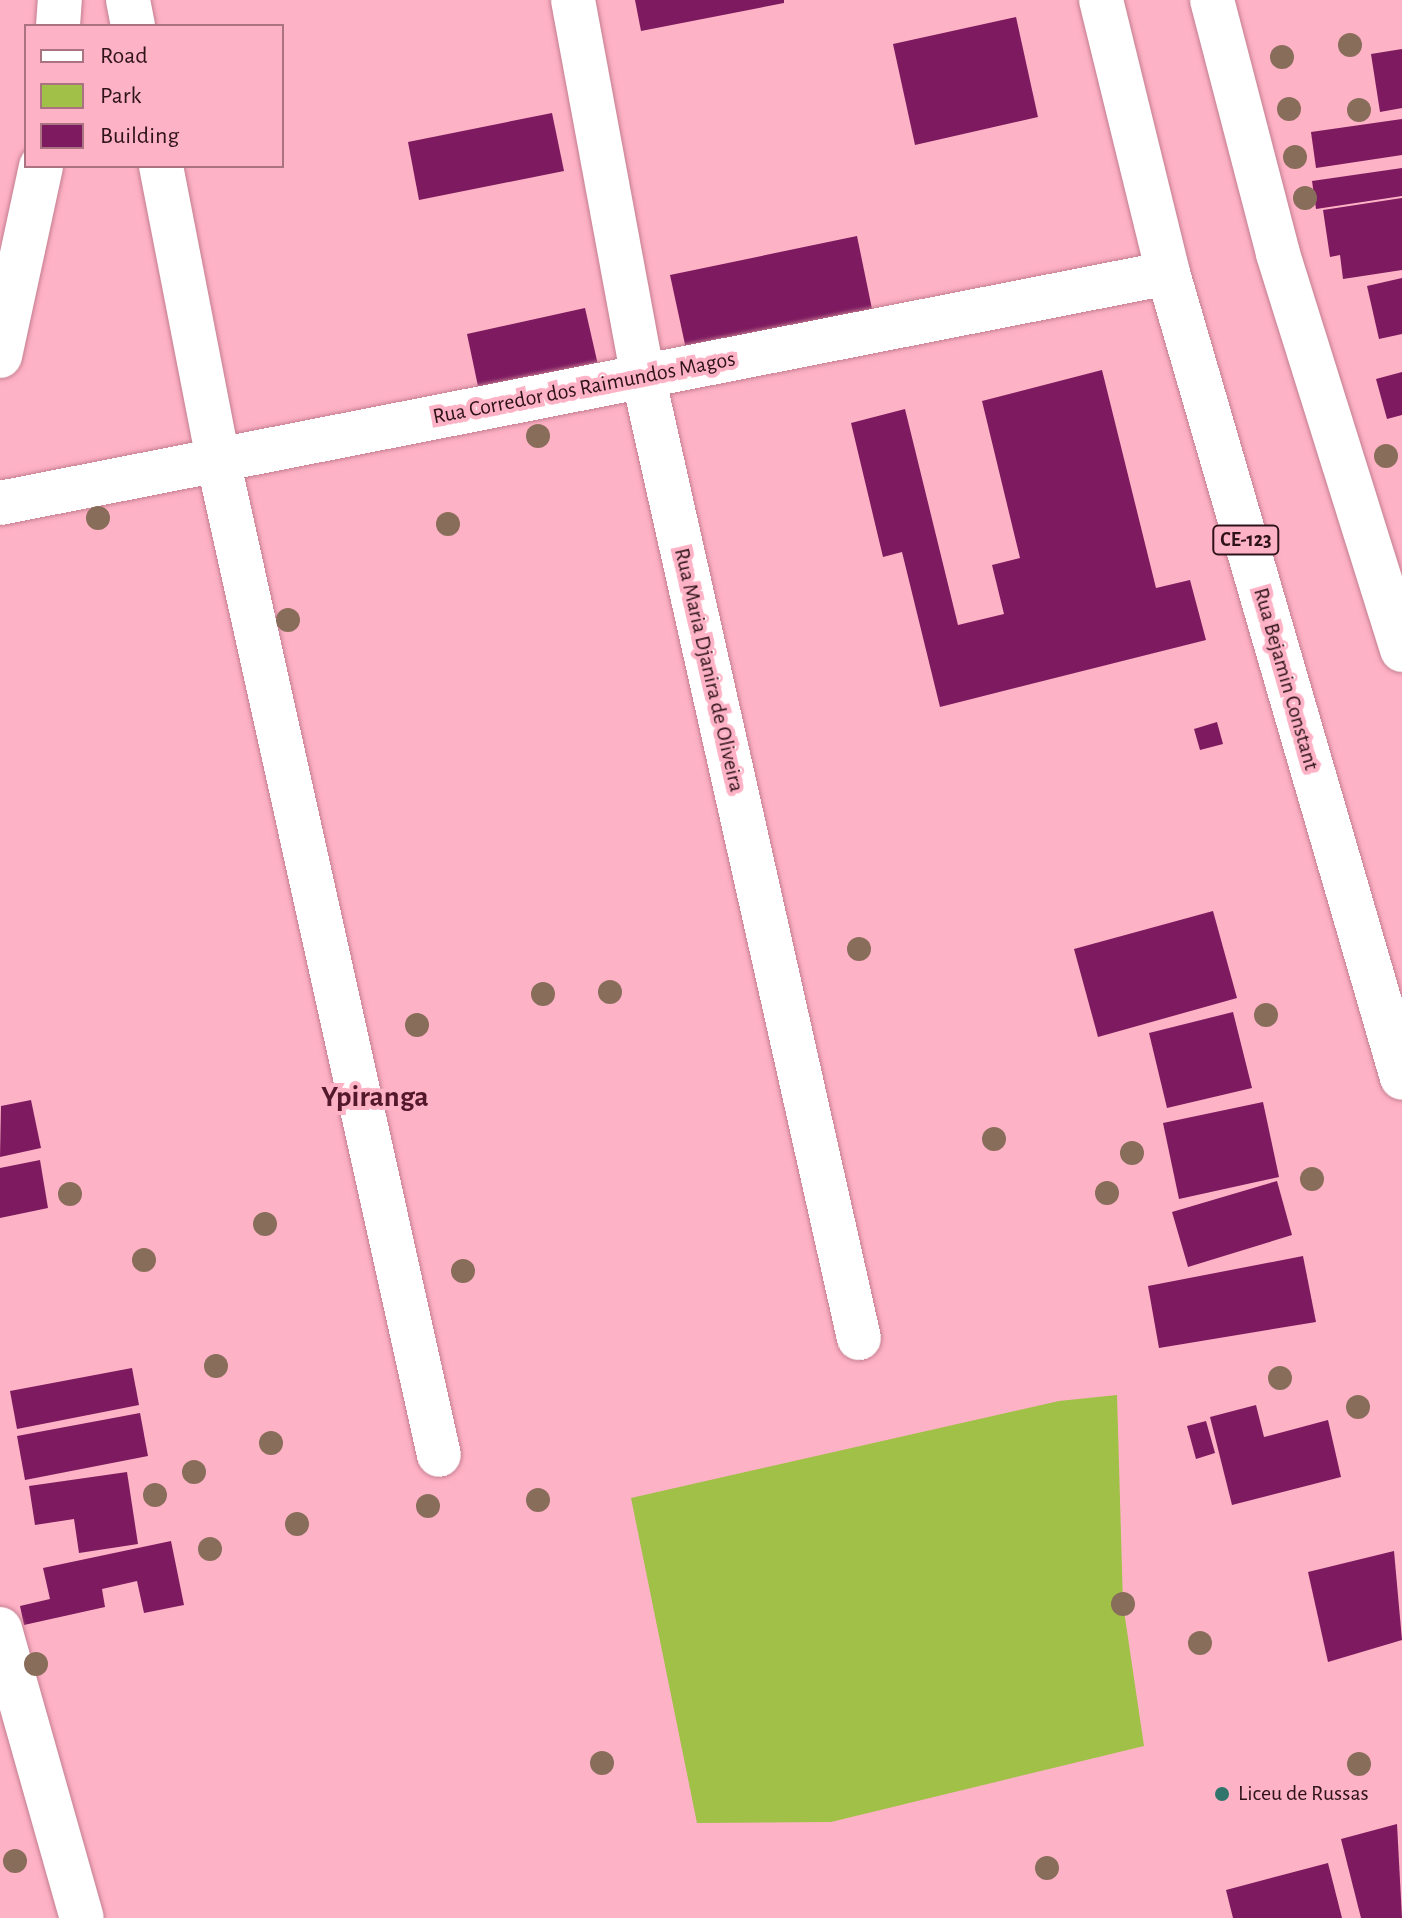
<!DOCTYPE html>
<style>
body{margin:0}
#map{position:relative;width:1402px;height:1918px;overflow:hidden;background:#feb2c5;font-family:"Alegreya Sans",sans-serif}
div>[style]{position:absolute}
.green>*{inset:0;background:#a0c047}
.building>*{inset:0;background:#7d1a60}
.roads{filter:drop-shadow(0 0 2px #c47d90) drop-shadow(0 0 2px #c47d90)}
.minor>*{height:44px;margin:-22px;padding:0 22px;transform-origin:22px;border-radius:22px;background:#fff}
.major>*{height:44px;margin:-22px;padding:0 22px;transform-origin:22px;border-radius:22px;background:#fff}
.trees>*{width:24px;height:24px;margin:-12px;border-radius:50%;background:#886d5a}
.dots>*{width:22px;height:22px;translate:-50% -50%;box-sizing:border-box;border:4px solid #feb2c5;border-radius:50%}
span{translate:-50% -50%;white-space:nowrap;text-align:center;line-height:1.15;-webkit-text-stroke:8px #feb2c5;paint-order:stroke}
.shield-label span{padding:2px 6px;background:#feb2c5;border:2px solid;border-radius:6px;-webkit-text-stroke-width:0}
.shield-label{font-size:20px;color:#2e131b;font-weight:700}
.street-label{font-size:22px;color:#2e131b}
.poi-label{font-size:22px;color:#2e131b}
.left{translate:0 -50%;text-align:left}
.district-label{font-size:30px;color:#54182d;font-weight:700}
.legend{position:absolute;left:24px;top:24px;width:260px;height:144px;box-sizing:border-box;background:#feb2c5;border:2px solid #ab7281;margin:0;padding:10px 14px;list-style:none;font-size:24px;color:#2e131b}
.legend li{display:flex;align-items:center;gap:16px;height:40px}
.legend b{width:40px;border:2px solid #ab7281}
</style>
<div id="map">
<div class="green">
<i style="clip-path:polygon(1117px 1395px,1123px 1604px,1144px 1746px,831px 1822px,697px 1823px,631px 1498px,1059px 1401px)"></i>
</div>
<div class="building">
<i style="clip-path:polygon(635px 0,784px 0,784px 3px,641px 31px)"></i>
<i style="clip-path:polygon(1016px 17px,1038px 117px,915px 145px,893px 44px)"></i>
<i style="clip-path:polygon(1402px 49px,1402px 108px,1380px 112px,1371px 54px)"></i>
<i style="clip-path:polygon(552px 113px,564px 171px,419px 200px,408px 142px)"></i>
<i style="clip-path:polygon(1402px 119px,1402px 155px,1316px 168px,1311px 132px)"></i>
<i style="clip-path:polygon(1402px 168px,1402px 196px,1316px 209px,1312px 181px)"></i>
<i style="clip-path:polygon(1402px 198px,1402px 270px,1343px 279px,1340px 255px,1330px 257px,1323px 210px)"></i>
<i style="clip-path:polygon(857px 236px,872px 309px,686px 349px,670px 275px)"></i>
<i style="clip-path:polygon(1402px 278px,1402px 334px,1379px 339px,1367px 286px)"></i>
<i style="clip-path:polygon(585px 308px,598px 365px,479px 391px,467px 334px)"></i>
<i style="clip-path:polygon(1102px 370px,1156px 588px,1190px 580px,1206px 640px,940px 707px,902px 552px,883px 557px,851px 423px,905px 409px,958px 625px,1004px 614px,992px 565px,1020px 558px,982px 401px)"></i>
<i style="clip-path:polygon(1402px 372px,1402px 415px,1387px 419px,1376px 379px)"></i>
<i style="clip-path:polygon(1217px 722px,1223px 744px,1200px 750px,1194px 729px)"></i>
<i style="clip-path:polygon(1213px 911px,1237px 998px,1098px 1037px,1074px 949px)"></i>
<i style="clip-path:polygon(1233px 1012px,1252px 1088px,1167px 1108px,1149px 1033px)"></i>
<i style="clip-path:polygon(31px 1100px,41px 1148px,0 1157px,1px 1106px)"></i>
<i style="clip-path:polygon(1263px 1102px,1279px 1177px,1179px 1199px,1163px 1123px)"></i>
<i style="clip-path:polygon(40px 1160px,48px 1208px,0 1218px,0 1168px)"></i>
<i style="clip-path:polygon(1277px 1181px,1292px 1235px,1188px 1267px,1172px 1212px)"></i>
<i style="clip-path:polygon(1303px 1256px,1316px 1322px,1159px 1348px,1148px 1286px)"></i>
<i style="clip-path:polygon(132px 1368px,139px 1405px,17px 1429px,10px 1391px)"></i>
<i style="clip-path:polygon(1256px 1405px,1264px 1437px,1328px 1420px,1341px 1477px,1232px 1505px,1210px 1417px)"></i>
<i style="clip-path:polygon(140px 1413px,148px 1456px,25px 1480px,17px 1436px)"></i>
<i style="clip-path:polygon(1206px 1421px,1215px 1453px,1196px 1459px,1187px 1426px)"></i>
<i style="clip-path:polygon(127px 1472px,138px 1544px,79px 1553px,74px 1519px,35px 1525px,29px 1486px)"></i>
<i style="clip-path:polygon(171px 1541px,184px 1605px,144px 1613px,137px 1581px,102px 1589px,105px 1607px,24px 1625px,20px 1606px,50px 1599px,43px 1568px)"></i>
<i style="clip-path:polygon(1394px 1551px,1402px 1640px,1328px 1662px,1308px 1572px)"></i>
<i style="clip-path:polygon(1397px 1824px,1402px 1918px,1361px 1918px,1341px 1839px)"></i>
<i style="clip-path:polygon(1328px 1863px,1342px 1918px,1233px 1918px,1226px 1890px)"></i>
</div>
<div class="roads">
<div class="minor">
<i style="left:128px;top:0;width:26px;rotate:79deg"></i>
<i style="left:573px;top:0;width:382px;rotate:79.5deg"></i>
<i style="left:643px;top:376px;width:986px;rotate:77.35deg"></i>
<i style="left:58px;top:26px;width:26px;rotate:-86deg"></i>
<i style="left:161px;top:166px;width:299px;rotate:79deg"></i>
<i style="left:218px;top:460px;width:1019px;rotate:77.48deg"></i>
<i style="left:0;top:356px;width:194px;rotate:-77.8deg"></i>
<i style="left:0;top:503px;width:1190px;rotate:-11.14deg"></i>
<i style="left:0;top:1629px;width:300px;rotate:74.2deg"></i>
</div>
<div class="major">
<i style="left:1101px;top:0;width:281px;rotate:76.2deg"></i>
<i style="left:1168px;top:273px;width:838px;rotate:73.79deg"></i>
<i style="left:1212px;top:0;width:262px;rotate:75.4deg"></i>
<i style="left:1278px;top:254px;width:415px;rotate:72.6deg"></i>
</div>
</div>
<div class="trees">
<i style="left:1350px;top:45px"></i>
<i style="left:1282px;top:57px"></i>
<i style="left:1289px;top:109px"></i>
<i style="left:1359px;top:110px"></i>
<i style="left:1295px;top:157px"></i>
<i style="left:1305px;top:198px"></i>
<i style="left:538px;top:436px"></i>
<i style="left:1386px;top:456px"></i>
<i style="left:98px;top:518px"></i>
<i style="left:448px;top:524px"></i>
<i style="left:288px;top:620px"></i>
<i style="left:859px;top:949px"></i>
<i style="left:610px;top:992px"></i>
<i style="left:543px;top:994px"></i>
<i style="left:1266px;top:1015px"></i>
<i style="left:417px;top:1025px"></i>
<i style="left:994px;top:1139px"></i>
<i style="left:1132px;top:1153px"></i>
<i style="left:1312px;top:1179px"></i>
<i style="left:1107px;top:1193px"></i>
<i style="left:70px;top:1194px"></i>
<i style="left:265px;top:1224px"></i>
<i style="left:144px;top:1260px"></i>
<i style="left:463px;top:1271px"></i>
<i style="left:216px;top:1366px"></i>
<i style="left:1280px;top:1378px"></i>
<i style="left:1358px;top:1407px"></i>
<i style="left:271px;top:1443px"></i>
<i style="left:194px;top:1472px"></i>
<i style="left:155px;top:1495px"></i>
<i style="left:538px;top:1500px"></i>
<i style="left:428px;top:1506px"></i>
<i style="left:297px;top:1524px"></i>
<i style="left:210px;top:1549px"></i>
<i style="left:1123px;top:1604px"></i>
<i style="left:1200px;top:1643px"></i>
<i style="left:36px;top:1664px"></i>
<i style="left:602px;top:1763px"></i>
<i style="left:1359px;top:1764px"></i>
<i style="left:15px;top:1861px"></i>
<i style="left:1047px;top:1868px"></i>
</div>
<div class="dots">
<i style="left:1222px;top:1794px;background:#2f756b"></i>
</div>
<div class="shield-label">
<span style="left:1246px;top:540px">CE-123</span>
</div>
<div class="street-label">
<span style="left:584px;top:388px;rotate:-11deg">Rua Corredor dos Raimundos Magos</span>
<span style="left:709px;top:670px;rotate:77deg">Rua Maria Djanira de Oliveira</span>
<span style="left:1286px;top:679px;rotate:74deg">Rua Bejamin Constant</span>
</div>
<div class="poi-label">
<span class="left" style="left:1238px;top:1794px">Liceu de Russas</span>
</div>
<div class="district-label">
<span style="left:375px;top:1097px">Ypiranga</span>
</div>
<ul class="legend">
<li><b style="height:10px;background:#fff"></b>Road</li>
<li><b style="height:22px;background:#a0c047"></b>Park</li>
<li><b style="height:22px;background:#7d1a60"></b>Building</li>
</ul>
</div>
